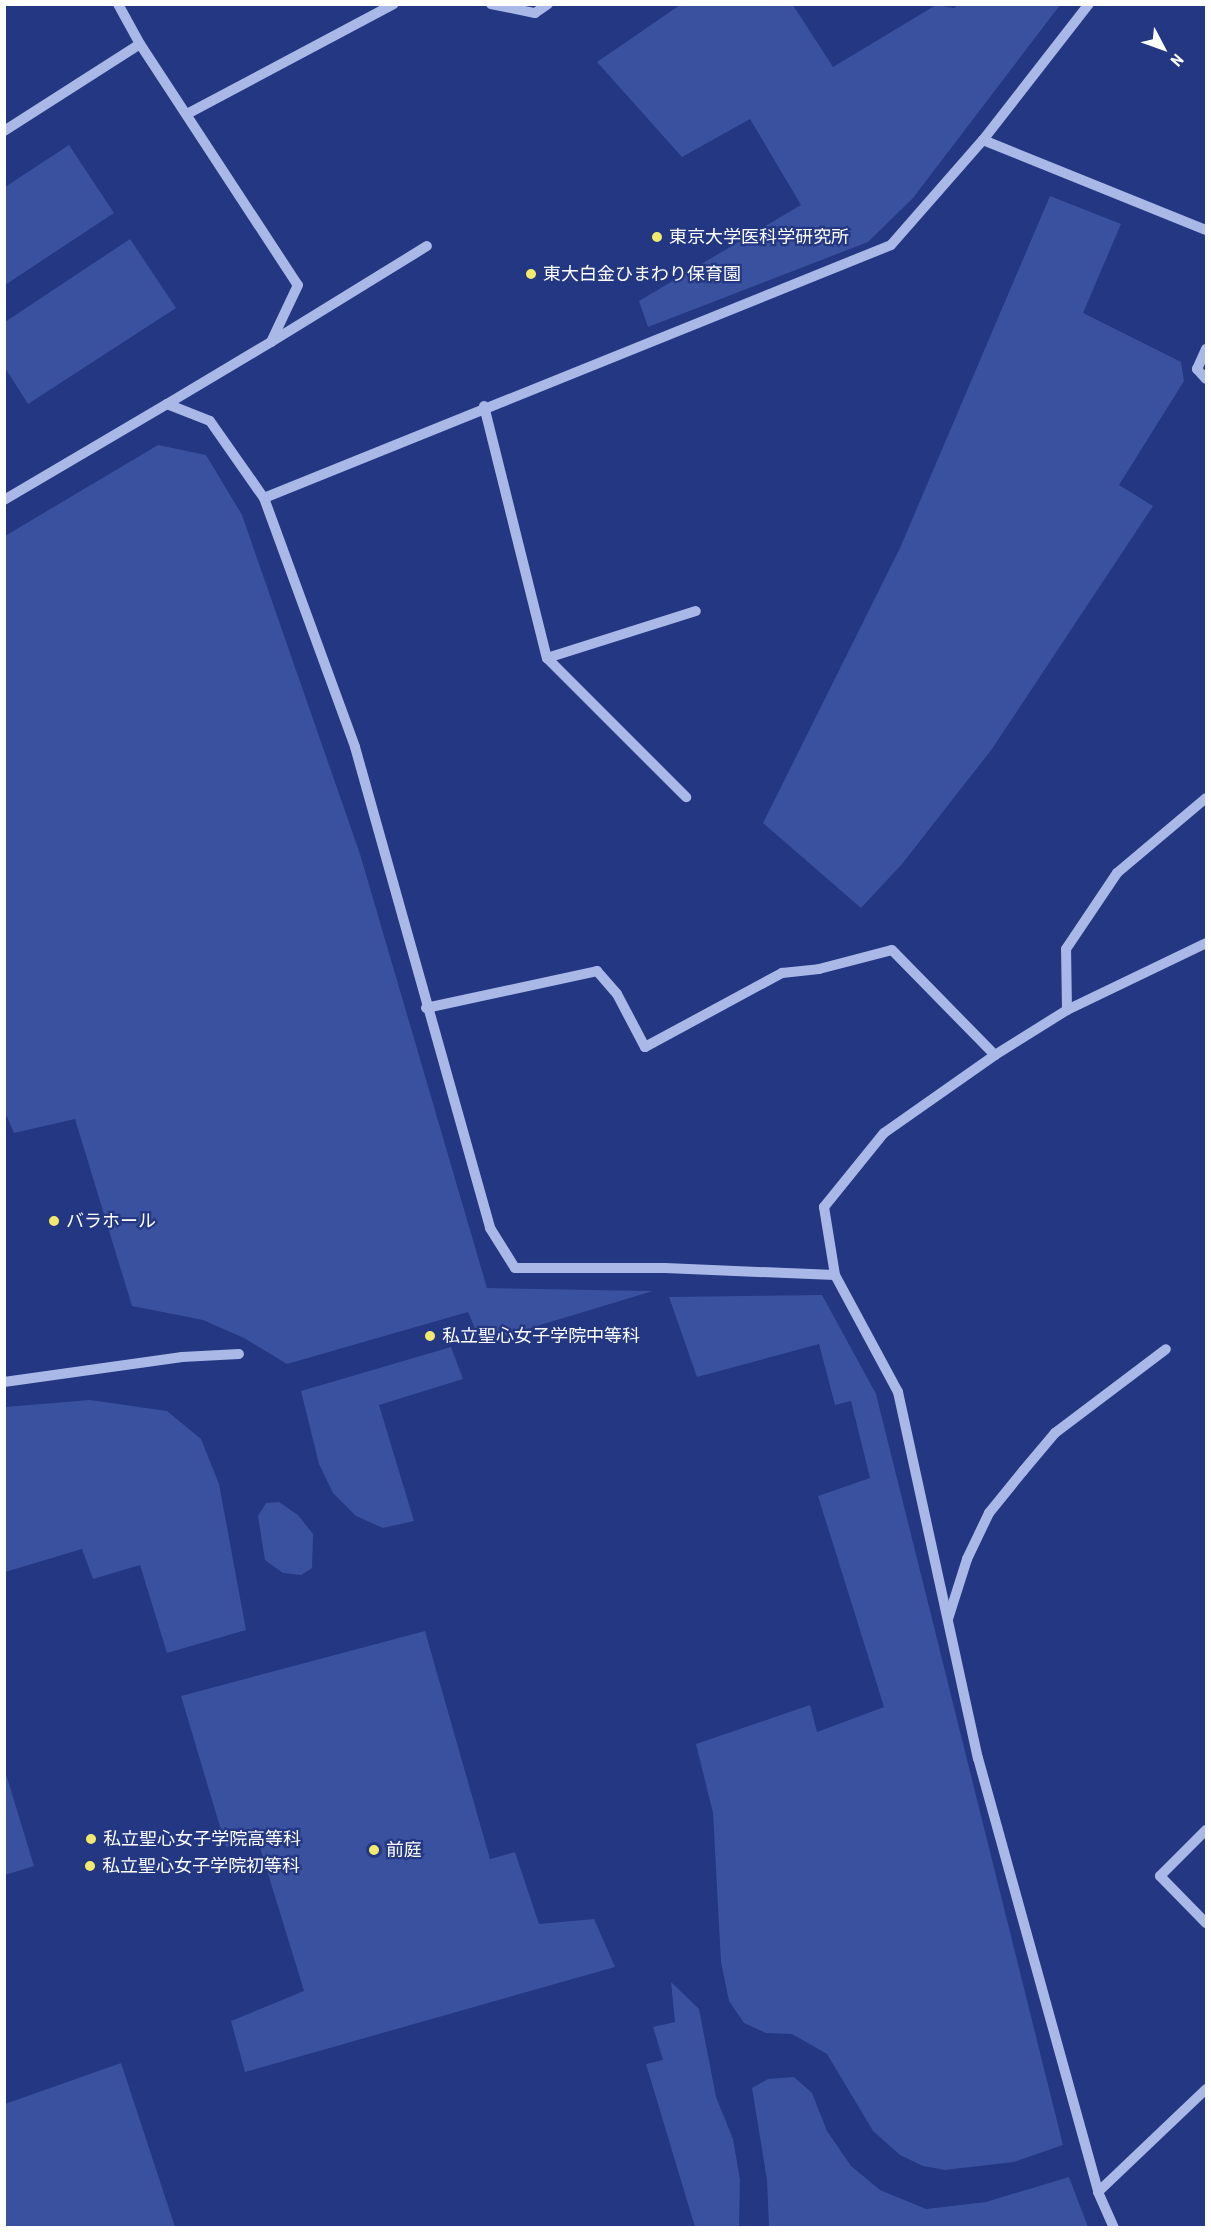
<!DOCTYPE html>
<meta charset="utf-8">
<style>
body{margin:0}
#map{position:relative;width:1211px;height:2232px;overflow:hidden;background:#233782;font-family:"Roboto Condensed","Noto Sans JP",sans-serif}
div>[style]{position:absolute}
.green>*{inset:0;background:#3a51a0}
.minor>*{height:10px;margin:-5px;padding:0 5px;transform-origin:5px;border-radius:5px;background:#aab8e7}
.dots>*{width:16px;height:16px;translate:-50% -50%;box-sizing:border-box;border:3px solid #233782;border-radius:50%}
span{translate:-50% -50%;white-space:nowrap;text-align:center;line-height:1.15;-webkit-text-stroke:4.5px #233782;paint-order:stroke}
.poi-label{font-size:18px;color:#fff}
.left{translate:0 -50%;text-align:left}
.frame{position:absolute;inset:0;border:6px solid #fff;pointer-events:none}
.north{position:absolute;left:1133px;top:18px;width:60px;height:60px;-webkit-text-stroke:4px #233782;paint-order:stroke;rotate:131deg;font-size:16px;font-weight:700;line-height:24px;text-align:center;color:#fff}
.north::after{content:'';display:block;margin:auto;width:21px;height:27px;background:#fff;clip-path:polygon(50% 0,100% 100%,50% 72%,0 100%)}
</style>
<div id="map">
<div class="green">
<i style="clip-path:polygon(960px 4px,1060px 5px,913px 198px,868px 242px,648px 327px,639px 301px,801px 205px,750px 119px,682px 157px,597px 62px,680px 5px,793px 5px,833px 67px,936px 5px,954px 8px)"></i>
<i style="clip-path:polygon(69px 145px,114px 213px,5px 285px,5px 187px)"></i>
<i style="clip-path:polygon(1050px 196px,1121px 224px,1083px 313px,1181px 362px,1184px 381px,1119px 485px,1153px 506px,992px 749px,902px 864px,861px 908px,763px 823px,900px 548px)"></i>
<i style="clip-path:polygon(130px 239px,176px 308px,28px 404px,5px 368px,5px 322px)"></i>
<i style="clip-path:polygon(158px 445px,206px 455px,242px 515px,360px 854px,487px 1288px,653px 1291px,481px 1343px,468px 1312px,287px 1364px,244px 1338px,203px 1320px,132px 1306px,75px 1119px,14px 1133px,4px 1110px,5px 536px)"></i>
<i style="clip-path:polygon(822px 1295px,876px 1394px,1063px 2145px,1014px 2162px,945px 2170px,923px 2166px,900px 2155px,873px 2131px,827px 2054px,792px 2034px,766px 2033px,744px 2023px,729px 2001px,721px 1962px,713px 1813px,696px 1744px,810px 1705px,817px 1732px,884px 1707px,818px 1496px,870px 1478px,851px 1401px,835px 1405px,819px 1344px,697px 1377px,669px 1297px)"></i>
<i style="clip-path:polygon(451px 1347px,463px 1379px,379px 1405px,414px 1521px,383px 1528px,356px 1516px,333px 1493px,319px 1464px,301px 1391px)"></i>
<i style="clip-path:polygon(90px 1400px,167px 1411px,201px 1439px,219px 1484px,246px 1630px,167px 1653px,140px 1565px,93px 1579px,82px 1549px,5px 1572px,5px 1407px)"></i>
<i style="clip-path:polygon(279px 1502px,298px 1515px,313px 1534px,312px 1568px,301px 1575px,283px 1573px,265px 1560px,258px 1516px,266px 1503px)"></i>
<i style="clip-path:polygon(425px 1631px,490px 1859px,515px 1852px,539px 1924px,594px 1919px,615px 1967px,245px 2072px,231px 2021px,304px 1991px,258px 1841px,226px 1847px,181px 1696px)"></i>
<i style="clip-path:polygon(5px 1771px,34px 1866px,5px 1875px,4px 1875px)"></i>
<i style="clip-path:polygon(671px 1982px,699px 2009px,716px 2097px,733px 2139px,740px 2180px,739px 2227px,695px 2227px,646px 2064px,663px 2060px,653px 2027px,675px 2022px)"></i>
<i style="clip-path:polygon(121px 2063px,175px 2227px,5px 2227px,5px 2104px)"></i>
<i style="clip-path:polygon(794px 2077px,812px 2093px,827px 2131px,851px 2166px,880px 2190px,926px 2209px,986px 2202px,1069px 2177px,1088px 2227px,769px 2227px,767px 2180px,752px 2088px,768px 2079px)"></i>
</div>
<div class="minor">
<i style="left:118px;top:4px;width:46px;rotate:61.2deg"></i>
<i style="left:140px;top:44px;width:288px;rotate:56.8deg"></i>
<i style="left:298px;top:285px;width:63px;rotate:115.3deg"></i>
<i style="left:271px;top:342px;width:121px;rotate:149.2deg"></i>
<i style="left:491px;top:4px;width:45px;rotate:11.6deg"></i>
<i style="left:535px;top:13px;width:16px;rotate:-35deg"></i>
<i style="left:187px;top:114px;width:234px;rotate:-28deg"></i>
<i style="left:4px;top:131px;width:161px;rotate:-32.6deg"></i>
<i style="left:983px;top:140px;width:240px;rotate:22deg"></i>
<i style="left:271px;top:342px;width:183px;rotate:-31.6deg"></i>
<i style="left:1206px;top:349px;width:22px;rotate:114deg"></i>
<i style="left:1197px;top:369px;width:13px;rotate:48deg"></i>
<i style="left:484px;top:406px;width:260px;rotate:76deg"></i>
<i style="left:547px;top:658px;width:197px;rotate:45deg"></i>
<i style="left:264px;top:498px;width:265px;rotate:69.9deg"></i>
<i style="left:355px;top:747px;width:500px;rotate:74.3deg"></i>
<i style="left:490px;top:1228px;width:47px;rotate:58deg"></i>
<i style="left:515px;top:1268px;width:150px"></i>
<i style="left:665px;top:1268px;width:170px;rotate:2.4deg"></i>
<i style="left:835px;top:1275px;width:133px;rotate:61.7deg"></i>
<i style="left:898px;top:1392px;width:375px;rotate:77.7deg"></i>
<i style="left:978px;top:1758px;width:450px;rotate:74.5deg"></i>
<i style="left:1098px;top:2192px;width:39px;rotate:66deg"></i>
<i style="left:4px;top:500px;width:189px;rotate:-30.5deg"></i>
<i style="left:167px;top:404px;width:46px;rotate:21.6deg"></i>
<i style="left:210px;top:421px;width:94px;rotate:55deg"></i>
<i style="left:264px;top:498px;width:676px;rotate:-21.97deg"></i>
<i style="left:891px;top:245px;width:140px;rotate:-48.8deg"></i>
<i style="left:983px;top:140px;width:172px;rotate:-52.1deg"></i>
<i style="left:547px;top:658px;width:156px;rotate:-17.5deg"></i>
<i style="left:426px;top:1008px;width:175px;rotate:-12.2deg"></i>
<i style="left:597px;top:971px;width:30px;rotate:49deg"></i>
<i style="left:617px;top:994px;width:60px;rotate:62.2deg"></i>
<i style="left:645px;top:1047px;width:156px;rotate:-28.4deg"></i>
<i style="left:782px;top:973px;width:37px;rotate:-6deg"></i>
<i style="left:819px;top:969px;width:75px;rotate:-14.6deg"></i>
<i style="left:892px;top:950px;width:147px;rotate:45.6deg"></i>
<i style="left:1067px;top:1010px;width:61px;rotate:-90.9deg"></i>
<i style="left:1066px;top:949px;width:92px;rotate:-56.1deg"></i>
<i style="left:1117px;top:873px;width:116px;rotate:-40.1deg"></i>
<i style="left:835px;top:1275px;width:69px;rotate:-99.2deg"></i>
<i style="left:824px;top:1207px;width:95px;rotate:-51deg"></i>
<i style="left:884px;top:1133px;width:136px;rotate:-35.1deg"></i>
<i style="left:995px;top:1055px;width:85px;rotate:-32deg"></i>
<i style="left:1067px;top:1010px;width:154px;rotate:-25.7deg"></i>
<i style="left:4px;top:1382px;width:180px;rotate:-8deg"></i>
<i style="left:182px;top:1357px;width:57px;rotate:-3deg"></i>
<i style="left:948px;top:1619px;width:63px;rotate:-72.4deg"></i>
<i style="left:967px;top:1559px;width:51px;rotate:-64.4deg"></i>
<i style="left:989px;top:1513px;width:54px;rotate:-51deg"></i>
<i style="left:1023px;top:1471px;width:50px;rotate:-49.9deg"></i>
<i style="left:1055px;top:1433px;width:139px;rotate:-37.1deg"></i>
<i style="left:1206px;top:1830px;width:65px;rotate:135deg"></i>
<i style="left:1160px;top:1876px;width:66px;rotate:45.6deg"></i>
<i style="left:1098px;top:2192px;width:149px;rotate:-43.6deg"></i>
</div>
<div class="dots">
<i style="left:657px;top:237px;background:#f3ea6d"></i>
<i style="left:531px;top:274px;background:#f3ea6d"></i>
<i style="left:54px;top:1221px;background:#f3ea6d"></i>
<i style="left:430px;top:1336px;background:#f3ea6d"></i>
<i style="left:91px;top:1839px;background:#f3ea6d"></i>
<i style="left:374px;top:1850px;background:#f3ea6d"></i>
<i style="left:90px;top:1866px;background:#f3ea6d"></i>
</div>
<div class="poi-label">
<span class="left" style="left:669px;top:237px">東京大学医科学研究所</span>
<span class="left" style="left:543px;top:274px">東大白金ひまわり保育園</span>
<span class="left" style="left:66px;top:1221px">バラホール</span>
<span class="left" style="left:442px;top:1336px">私立聖心女子学院中等科</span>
<span class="left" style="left:103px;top:1839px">私立聖心女子学院高等科</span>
<span class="left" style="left:386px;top:1850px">前庭</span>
<span class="left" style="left:102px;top:1866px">私立聖心女子学院初等科</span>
</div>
<div class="frame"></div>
<div class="north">N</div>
</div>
